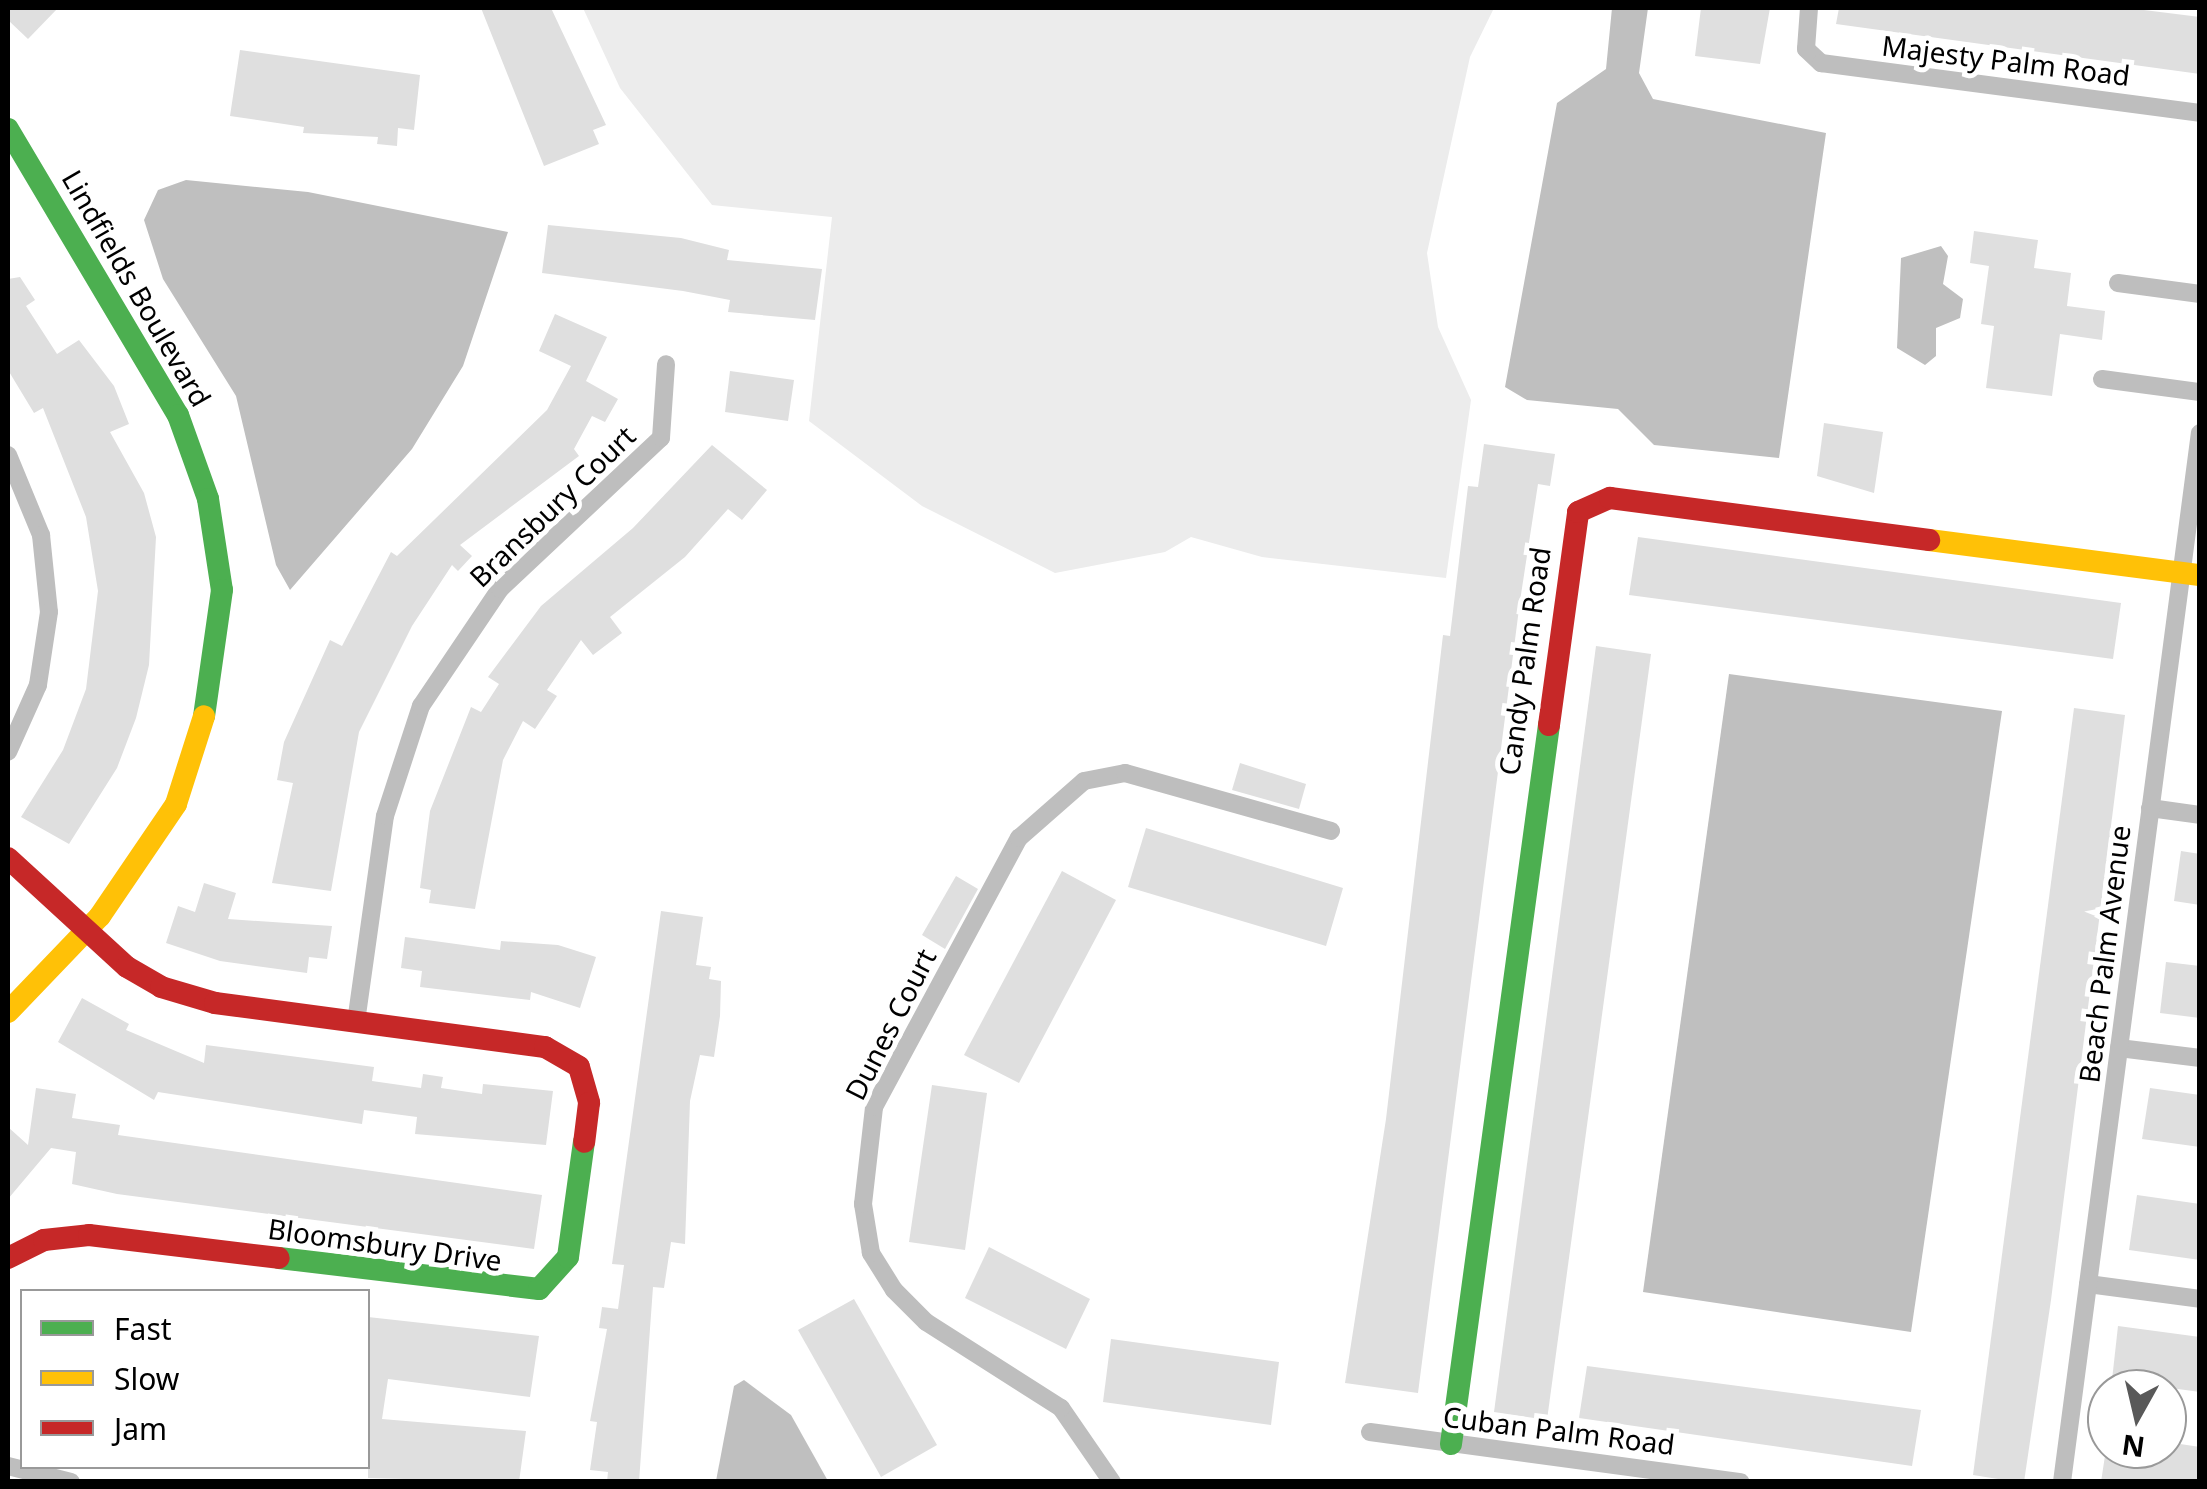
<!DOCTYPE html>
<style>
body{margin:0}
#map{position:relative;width:2207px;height:1489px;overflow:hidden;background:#fff;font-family:"Noto Sans",sans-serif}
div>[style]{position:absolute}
.green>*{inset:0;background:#ececec}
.water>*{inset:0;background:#bfbfbf}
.building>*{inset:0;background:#dfdfdf}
.street>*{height:18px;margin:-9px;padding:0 9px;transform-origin:9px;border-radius:9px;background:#bebebe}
.fast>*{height:22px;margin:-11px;padding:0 11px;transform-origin:11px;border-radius:11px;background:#4caf50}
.slow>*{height:22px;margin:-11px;padding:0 11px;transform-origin:11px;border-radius:11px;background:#ffc107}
.jam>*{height:22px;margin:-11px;padding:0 11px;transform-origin:11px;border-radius:11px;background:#c62828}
span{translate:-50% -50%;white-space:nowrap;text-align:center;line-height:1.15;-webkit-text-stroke:10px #fff;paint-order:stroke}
.street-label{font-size:28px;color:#000}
.frame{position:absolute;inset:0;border:10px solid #000;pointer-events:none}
.legend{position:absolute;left:20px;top:1289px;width:350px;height:180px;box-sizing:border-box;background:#fff;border:2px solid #999;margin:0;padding:12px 18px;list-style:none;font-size:30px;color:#000}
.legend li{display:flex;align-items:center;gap:20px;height:50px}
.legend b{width:50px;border:2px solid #999}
.north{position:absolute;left:2087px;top:1369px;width:100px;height:100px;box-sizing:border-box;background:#fff;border:2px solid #999;border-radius:50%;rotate:188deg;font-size:28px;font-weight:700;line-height:40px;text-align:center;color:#000}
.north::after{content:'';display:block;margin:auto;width:35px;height:45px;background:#595959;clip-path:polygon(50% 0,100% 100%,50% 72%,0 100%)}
</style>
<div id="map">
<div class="green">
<i style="clip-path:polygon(583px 8px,1494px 8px,1470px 57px,1427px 253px,1438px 327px,1471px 400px,1446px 578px,1262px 557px,1191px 537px,1165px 552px,1055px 573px,922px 506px,809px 421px,832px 217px,712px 205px,620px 88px)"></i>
</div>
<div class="water">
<i style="clip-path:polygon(1612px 8px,1648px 8px,1639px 73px,1653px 99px,1826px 133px,1779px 458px,1654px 445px,1618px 409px,1527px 400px,1505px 387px,1557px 103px,1606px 69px)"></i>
<i style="clip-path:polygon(186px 180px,308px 192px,508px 232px,463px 366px,412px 449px,290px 590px,276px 565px,236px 396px,163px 279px,144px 220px,158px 190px)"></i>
<i style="clip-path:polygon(1941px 246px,1948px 256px,1943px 284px,1963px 299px,1960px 318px,1936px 328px,1936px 356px,1925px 365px,1897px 348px,1901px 258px)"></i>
<i style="clip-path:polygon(1729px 674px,2002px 711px,1911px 1332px,1643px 1292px)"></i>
<i style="clip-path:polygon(744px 1380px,791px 1415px,828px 1481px,716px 1481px,734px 1386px)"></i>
</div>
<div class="building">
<i style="clip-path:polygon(8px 8px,58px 8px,28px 39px,8px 20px)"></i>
<i style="clip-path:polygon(481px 8px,551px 8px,606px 125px,593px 130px,599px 144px,544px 166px)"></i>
<i style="clip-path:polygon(1701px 8px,1770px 8px,1760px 64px,1695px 56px)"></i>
<i style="clip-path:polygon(1839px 8px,2128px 8px,2200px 17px,2200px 74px,1836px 24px)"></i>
<i style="clip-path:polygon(240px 50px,420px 75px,414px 130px,398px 128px,397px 146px,377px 144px,378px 137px,303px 133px,304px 127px,230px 116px)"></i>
<i style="clip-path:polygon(548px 225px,681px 238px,729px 250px,727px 260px,822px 269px,815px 320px,728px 312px,730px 300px,683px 291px,542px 273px)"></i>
<i style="clip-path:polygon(1974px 231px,2038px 240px,2034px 268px,2071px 273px,2067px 306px,2105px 311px,2102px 340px,2060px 334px,2052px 396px,1986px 388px,1994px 326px,1981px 324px,1989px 266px,1970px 263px)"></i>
<i style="clip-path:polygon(20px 277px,35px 300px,26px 306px,57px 354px,79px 340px,114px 386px,129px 424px,110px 432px,144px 493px,156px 537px,149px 665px,136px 718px,117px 768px,69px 844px,21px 817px,63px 750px,86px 689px,98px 591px,86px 517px,43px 408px,34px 413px,8px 370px,8px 279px)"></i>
<i style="clip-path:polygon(555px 314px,607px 337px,586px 381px,618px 399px,605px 422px,592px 416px,574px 449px,579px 456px,460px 545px,472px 556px,458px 571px,452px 565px,412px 626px,359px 732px,331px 891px,272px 883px,293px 783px,277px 780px,284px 742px,330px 640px,342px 646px,391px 552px,397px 556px,547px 410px,571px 366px,539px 351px)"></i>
<i style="clip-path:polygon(730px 371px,794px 380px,788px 421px,725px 412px)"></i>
<i style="clip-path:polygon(1824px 423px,1883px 432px,1874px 493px,1817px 476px)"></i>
<i style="clip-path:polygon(1484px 444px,1555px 454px,1550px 486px,1538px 484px,1520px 601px,1418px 1393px,1345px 1383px,1386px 1119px,1443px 635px,1450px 636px,1468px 486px,1478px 487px)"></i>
<i style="clip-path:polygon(712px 445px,767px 490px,742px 520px,728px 509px,685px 557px,610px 617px,622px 633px,593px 655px,581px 640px,547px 690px,557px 696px,535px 729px,523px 721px,503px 760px,475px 909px,429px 903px,431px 890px,420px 888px,430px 811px,471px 707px,481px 712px,499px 684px,488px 677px,541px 606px,633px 528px)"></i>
<i style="clip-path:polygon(1638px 537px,2121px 603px,2113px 659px,1629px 595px)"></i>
<i style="clip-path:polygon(1596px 646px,1651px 654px,1547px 1420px,1494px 1412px)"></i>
<i style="clip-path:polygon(2074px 708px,2125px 715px,2051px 1300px,2024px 1482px,2017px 1482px,1973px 1475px)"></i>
<i style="clip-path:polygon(1240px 763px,1306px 784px,1299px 809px,1232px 790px)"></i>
<i style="clip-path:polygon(1146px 828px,1343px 888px,1326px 946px,1128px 887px)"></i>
<i style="clip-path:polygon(2181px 851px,2200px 854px,2200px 905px,2174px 901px)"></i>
<i style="clip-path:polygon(1062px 871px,1116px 900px,1019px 1083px,964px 1055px)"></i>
<i style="clip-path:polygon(956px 876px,978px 889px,945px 949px,922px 935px)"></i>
<i style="clip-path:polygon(204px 883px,236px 893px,228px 919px,332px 926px,327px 959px,309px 957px,307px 973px,220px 961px,166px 943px,178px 906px,195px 912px)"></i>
<i style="clip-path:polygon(661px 911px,703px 917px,696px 965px,711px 967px,709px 979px,721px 981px,720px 1016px,714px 1057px,700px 1055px,690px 1101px,685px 1244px,671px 1242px,664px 1288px,653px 1287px,639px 1482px,607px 1482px,608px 1472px,590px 1470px,597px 1422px,590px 1421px,607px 1329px,599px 1328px,602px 1307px,618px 1309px,624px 1265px,612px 1264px)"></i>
<i style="clip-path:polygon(405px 937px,500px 950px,501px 941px,558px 945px,596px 957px,580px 1008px,531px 992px,530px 1000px,420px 987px,422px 971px,401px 968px)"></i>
<i style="clip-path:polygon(2166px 962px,2200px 966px,2200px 1018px,2160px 1013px)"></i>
<i style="clip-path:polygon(82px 998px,129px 1024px,126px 1030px,204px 1063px,206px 1045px,374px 1067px,372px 1081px,421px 1088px,423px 1074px,443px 1077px,441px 1088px,482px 1094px,483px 1084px,553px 1091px,546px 1145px,415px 1134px,417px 1117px,364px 1110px,362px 1124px,158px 1092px,154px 1100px,58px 1042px)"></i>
<i style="clip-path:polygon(932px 1085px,987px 1093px,965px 1250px,909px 1242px)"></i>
<i style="clip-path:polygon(36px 1088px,76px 1094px,72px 1118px,120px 1125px,118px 1135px,542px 1195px,534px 1249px,117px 1194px,72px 1184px,76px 1152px,51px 1148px,8px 1199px,8px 1127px,28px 1145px)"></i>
<i style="clip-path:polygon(2150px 1088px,2200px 1095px,2200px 1147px,2142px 1139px)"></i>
<i style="clip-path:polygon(2137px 1195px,2200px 1204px,2200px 1260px,2129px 1250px)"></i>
<i style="clip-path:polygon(989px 1247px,1090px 1299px,1066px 1349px,965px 1298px)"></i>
<i style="clip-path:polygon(854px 1299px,937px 1445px,881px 1477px,798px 1330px)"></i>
<i style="clip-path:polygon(368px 1317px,539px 1336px,530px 1397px,388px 1379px,382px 1419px,526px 1431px,519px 1482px,368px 1478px)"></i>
<i style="clip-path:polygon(2118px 1326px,2200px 1337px,2200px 1392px,2112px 1380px)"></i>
<i style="clip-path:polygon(1111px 1339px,1279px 1362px,1271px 1425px,1103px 1402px)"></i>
<i style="clip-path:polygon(1587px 1366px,1921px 1410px,1912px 1466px,1579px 1418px)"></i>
<i style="clip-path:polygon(2167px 1442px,2200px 1447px,2200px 1482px,2101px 1482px,2106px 1449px,2167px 1449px)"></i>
</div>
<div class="street">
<i style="left:1809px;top:8px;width:41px;rotate:94.2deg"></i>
<i style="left:1806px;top:49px;width:21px;rotate:43deg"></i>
<i style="left:1821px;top:63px;width:382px;rotate:7.5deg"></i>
<i style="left:2118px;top:283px;width:83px;rotate:7.6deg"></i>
<i style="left:2102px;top:379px;width:99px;rotate:7.6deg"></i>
<i style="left:8px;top:455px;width:87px;rotate:67.6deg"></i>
<i style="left:41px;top:535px;width:77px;rotate:84.1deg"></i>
<i style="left:49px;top:612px;width:74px;rotate:98.6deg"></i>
<i style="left:38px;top:685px;width:73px;rotate:114.1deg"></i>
<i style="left:2150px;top:808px;width:50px;rotate:8deg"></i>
<i style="left:356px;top:1022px;width:208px;rotate:-82deg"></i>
<i style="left:385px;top:816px;width:116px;rotate:-71.9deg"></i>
<i style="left:421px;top:706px;width:141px;rotate:-56deg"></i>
<i style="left:500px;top:589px;width:221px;rotate:-43.2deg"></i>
<i style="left:661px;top:438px;width:74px;rotate:-86.1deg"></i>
<i style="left:2119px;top:1048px;width:82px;rotate:7deg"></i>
<i style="left:2088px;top:1284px;width:113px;rotate:7.6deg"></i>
<i style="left:1370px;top:1432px;width:374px;rotate:7.7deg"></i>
<i style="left:8px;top:1466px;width:65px;rotate:14.3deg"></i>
<i style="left:1112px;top:1482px;width:90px;rotate:-124.6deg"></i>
<i style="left:1061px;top:1408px;width:160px;rotate:-147.5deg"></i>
<i style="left:926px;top:1322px;width:45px;rotate:-135deg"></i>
<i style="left:894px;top:1290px;width:44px;rotate:-121.9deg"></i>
<i style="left:871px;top:1253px;width:50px;rotate:-99.3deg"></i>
<i style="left:863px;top:1204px;width:98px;rotate:-83.5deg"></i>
<i style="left:874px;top:1107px;width:306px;rotate:-61.7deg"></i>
<i style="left:1019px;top:838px;width:86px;rotate:-41.2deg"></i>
<i style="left:1084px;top:781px;width:42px;rotate:-11deg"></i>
<i style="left:1125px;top:773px;width:214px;rotate:15.7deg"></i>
<i style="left:2062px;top:1482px;width:1058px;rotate:-82.51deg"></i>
</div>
<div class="fast">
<i style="left:8px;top:129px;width:333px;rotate:59.3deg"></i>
<i style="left:178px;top:415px;width:89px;rotate:70.3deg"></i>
<i style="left:208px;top:499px;width:92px;rotate:81.3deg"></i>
<i style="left:222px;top:590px;width:127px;rotate:98.1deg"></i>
<i style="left:279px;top:1258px;width:262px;rotate:6.8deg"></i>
<i style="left:539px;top:1289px;width:43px;rotate:-47.8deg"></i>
<i style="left:568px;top:1257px;width:116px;rotate:-82.1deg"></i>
<i style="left:1451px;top:1444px;width:726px;rotate:-82.24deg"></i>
</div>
<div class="slow">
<i style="left:1929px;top:540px;width:273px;rotate:7.4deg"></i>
<i style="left:8px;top:1012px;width:133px;rotate:-46.2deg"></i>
<i style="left:100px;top:916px;width:135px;rotate:-55.8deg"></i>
<i style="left:176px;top:804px;width:92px;rotate:-72.3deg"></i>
</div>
<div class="jam">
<i style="left:1549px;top:725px;width:215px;rotate:-82.2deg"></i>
<i style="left:1578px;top:512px;width:35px;rotate:-24deg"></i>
<i style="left:1610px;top:498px;width:322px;rotate:7.5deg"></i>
<i style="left:8px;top:858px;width:161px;rotate:42.5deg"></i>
<i style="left:127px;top:967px;width:39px;rotate:30deg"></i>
<i style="left:161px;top:987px;width:56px;rotate:16.5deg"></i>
<i style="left:215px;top:1003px;width:333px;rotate:7.6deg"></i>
<i style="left:545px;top:1047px;width:39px;rotate:30deg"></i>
<i style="left:579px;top:1067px;width:37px;rotate:74deg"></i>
<i style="left:589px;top:1103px;width:39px;rotate:97deg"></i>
<i style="left:8px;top:1258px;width:40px;rotate:-26.6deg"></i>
<i style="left:44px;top:1240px;width:45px;rotate:-6.3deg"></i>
<i style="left:89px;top:1235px;width:191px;rotate:6.9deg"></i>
</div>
<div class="street-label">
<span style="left:2006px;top:60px;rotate:7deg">Majesty Palm Road</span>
<span style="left:137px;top:288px;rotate:60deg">Lindfields Boulevard</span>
<span style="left:552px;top:506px;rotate:-44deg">Bransbury Court</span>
<span style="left:1524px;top:661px;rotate:-82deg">Candy Palm Road</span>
<span style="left:2104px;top:954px;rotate:-83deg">Beach Palm Avenue</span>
<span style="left:890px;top:1024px;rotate:-63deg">Dunes Court</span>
<span style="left:385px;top:1244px;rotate:8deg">Bloomsbury Drive</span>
<span style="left:1559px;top:1430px;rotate:7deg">Cuban Palm Road</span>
</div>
<div class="frame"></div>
<ul class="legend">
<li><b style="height:12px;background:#4caf50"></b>Fast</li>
<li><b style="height:12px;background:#ffc107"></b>Slow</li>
<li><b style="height:12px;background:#c62828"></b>Jam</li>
</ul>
<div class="north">N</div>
</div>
